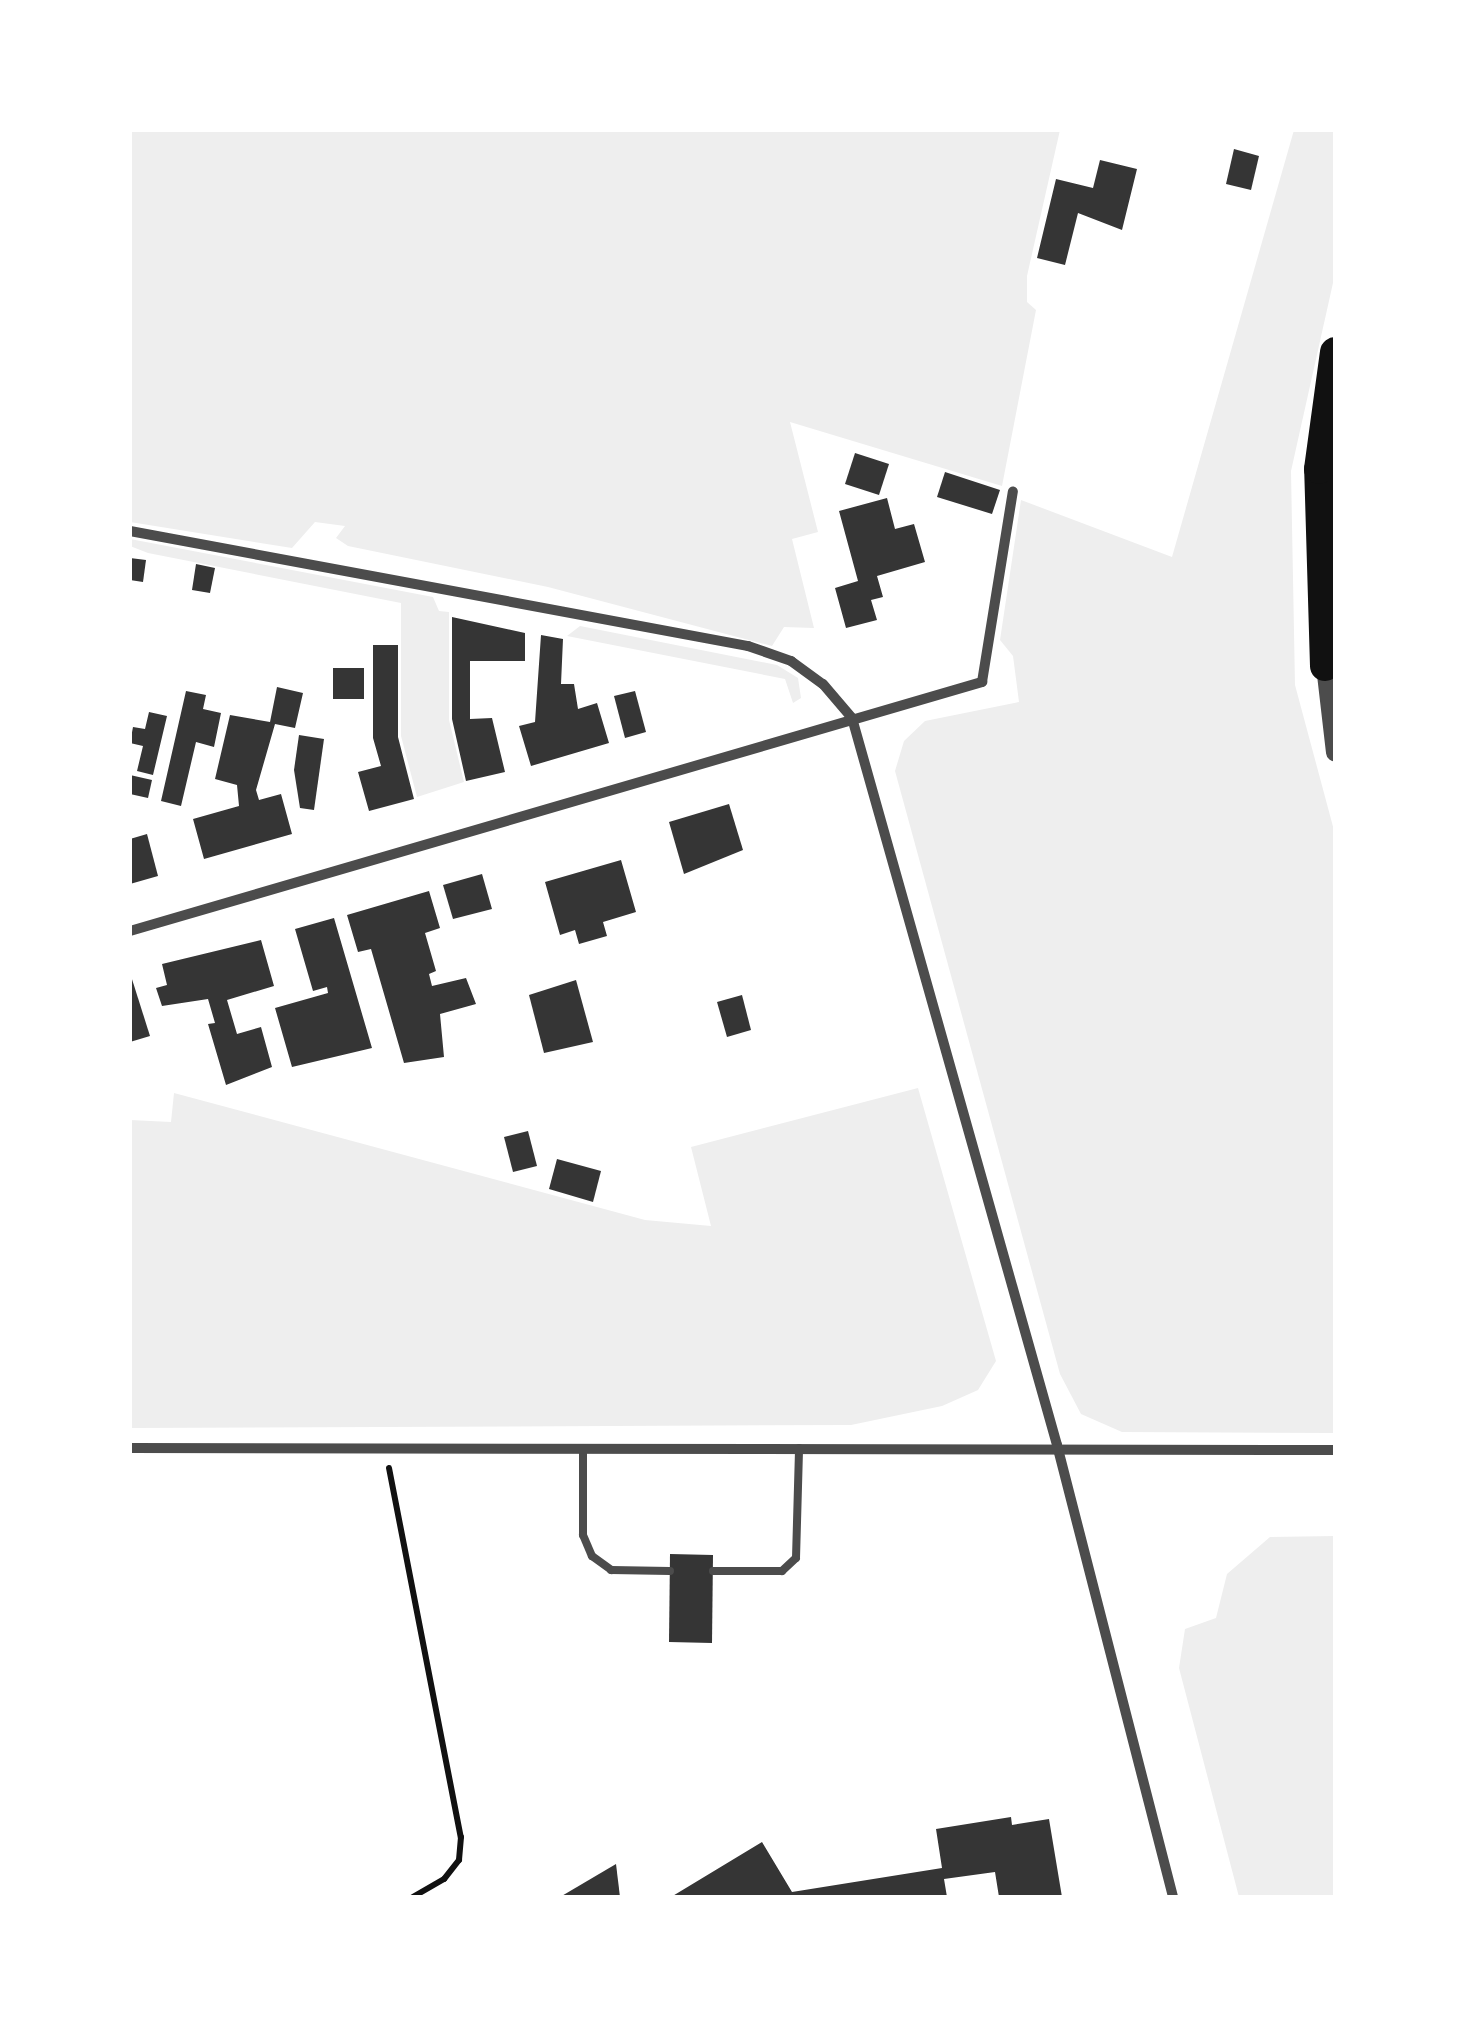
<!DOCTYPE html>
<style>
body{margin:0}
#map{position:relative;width:1465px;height:2027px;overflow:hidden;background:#fff;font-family:"Titillium Web",sans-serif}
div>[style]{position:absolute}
.green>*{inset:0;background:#eee}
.building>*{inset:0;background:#353535}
.path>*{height:6px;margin:-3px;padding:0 3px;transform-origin:3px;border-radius:3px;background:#111}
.service>*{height:8px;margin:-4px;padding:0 4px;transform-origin:4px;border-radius:4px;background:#4c4c4c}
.minor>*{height:10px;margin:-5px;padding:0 5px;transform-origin:5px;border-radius:5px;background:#4c4c4c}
.tertiary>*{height:18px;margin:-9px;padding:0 9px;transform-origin:9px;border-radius:9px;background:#4c4c4c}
.motorway>*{height:30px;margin:-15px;padding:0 15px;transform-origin:15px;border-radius:15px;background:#111}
span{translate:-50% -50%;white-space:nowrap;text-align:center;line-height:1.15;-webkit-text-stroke:8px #fff;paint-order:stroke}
.frame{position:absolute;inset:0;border:132px solid #fff;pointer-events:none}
</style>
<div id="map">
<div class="green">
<i style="clip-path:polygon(130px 130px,1060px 130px,1027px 276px,1027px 302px,1036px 310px,1002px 486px,790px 422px,818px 532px,792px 539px,814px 628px,784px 627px,772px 646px,548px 587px,348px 546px,336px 538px,345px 526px,315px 522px,292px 548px,130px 522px)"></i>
<i style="clip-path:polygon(1294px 130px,1335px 130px,1335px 274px,1291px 471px,1295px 685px,1335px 834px,1335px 1433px,1122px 1432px,1081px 1414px,1060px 1374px,895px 771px,904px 741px,925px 721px,1019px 702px,1013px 656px,1000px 640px,1021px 500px,1172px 557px)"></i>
<i style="clip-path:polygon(130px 539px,433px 597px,439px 611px,449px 612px,449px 720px,464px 782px,417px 797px,401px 736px,401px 603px,148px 553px,130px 546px)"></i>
<i style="clip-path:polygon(580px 626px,777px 665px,798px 678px,801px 698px,793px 703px,785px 679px,567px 636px)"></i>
<i style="clip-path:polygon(918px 1088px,996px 1361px,978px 1390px,942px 1406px,851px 1425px,130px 1428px,130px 1120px,171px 1122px,174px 1093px,645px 1220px,711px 1226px,691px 1147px)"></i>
<i style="clip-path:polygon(1335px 1536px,1335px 1897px,1239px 1897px,1179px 1668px,1185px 1629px,1216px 1618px,1227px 1574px,1270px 1537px)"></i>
</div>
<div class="building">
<i style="clip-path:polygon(1234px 149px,1259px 156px,1251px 190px,1226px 184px)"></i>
<i style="clip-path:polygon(1100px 160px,1137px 169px,1122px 230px,1078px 213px,1065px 265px,1037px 258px,1056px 179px,1093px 188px)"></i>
<i style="clip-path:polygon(855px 453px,889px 464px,879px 495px,845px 484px)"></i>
<i style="clip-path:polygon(945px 472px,1000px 490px,992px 514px,937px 497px)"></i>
<i style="clip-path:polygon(887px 498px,895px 529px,914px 524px,925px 562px,877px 576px,883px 597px,871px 600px,877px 620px,846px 628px,835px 588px,858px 581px,839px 511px)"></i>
<i style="clip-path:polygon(130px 558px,146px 560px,143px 582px,130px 580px)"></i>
<i style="clip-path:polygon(196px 564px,215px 568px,210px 593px,192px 590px)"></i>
<i style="clip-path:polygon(452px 617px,525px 633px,525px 661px,470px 661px,470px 719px,492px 718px,505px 772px,466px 781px,452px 719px)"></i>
<i style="clip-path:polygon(541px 635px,563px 639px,561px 684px,574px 684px,578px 709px,597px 703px,609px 743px,531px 766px,519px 726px,535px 722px)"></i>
<i style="clip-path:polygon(373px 645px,398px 645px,398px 737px,414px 799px,369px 811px,358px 772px,381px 766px,373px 738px)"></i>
<i style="clip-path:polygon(333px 668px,364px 668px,364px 699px,333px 699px)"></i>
<i style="clip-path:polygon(277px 687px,303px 693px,295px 728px,275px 724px,256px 790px,259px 800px,281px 794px,292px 834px,204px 859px,193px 819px,239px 806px,237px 785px,215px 779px,230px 715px,270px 722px)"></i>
<i style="clip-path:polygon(186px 691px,206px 695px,203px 709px,221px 713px,214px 747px,196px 742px,181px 806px,161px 801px)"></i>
<i style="clip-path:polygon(635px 691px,646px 732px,625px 738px,614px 696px)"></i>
<i style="clip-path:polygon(149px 712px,167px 716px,153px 775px,137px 771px,143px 746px,130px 743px,133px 727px,145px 729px)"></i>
<i style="clip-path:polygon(299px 735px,324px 739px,314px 810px,300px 808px,294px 770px)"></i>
<i style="clip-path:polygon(130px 775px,152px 780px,148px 798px,130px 794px)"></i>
<i style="clip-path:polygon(729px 804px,743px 850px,684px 874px,669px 822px)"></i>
<i style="clip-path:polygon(147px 834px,158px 876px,130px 884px,130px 839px)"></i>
<i style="clip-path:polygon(621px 860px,636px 912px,603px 922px,607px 936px,579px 944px,575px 930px,560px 935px,545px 882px)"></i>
<i style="clip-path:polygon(482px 874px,492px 909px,453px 919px,443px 885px)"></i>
<i style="clip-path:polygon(429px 891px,440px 928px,425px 933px,436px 971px,429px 974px,432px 986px,466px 978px,476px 1004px,440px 1014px,444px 1057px,404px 1063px,371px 949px,358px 952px,347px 915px)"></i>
<i style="clip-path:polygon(334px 918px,372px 1048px,292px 1067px,275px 1008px,328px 993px,327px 987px,313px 991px,295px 929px)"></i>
<i style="clip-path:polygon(261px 940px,274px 986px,227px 1000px,237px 1034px,261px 1027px,272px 1067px,226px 1085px,208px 1024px,215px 1023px,208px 999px,162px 1006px,156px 988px,167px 985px,162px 964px)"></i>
<i style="clip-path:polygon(131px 976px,150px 1036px,130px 1042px,130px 977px)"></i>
<i style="clip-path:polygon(576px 980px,593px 1042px,544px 1053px,529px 995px)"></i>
<i style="clip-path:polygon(742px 995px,751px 1030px,727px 1037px,717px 1002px)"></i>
<i style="clip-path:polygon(528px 1131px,537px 1166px,513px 1172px,504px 1137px)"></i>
<i style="clip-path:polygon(557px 1159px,601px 1171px,593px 1202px,549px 1189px)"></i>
<i style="clip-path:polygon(670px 1554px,713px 1555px,712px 1643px,669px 1642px)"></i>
<i style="clip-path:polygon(1011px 1817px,1012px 1825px,1049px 1819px,1062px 1897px,999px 1897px,995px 1872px,944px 1879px,947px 1897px,671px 1897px,762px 1842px,792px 1892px,942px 1868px,936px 1829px)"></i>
<i style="clip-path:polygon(616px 1864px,620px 1897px,560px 1897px)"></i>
</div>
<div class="path">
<i style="left:389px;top:1468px;width:376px;rotate:79deg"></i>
<i style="left:461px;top:1837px;width:23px;rotate:95deg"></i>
<i style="left:459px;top:1860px;width:24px;rotate:128deg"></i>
<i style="left:444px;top:1879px;width:36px;rotate:150deg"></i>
</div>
<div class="service">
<i style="left:583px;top:1448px;width:87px;rotate:90deg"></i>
<i style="left:583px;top:1535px;width:23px;rotate:67deg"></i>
<i style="left:592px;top:1556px;width:24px;rotate:36deg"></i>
<i style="left:611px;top:1570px;width:59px;rotate:1deg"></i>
<i style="left:713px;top:1571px;width:69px"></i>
<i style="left:782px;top:1571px;width:19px;rotate:-43deg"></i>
<i style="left:796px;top:1558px;width:110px;rotate:-88.4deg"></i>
</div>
<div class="minor">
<i style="left:130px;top:531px;width:629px;rotate:10.54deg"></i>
<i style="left:748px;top:646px;width:46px;rotate:19.2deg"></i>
<i style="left:791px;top:661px;width:39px;rotate:36deg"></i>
<i style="left:823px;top:684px;width:45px;rotate:49.5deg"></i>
<i style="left:852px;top:718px;width:755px;rotate:74.25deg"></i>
<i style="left:1057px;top:1445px;width:467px;rotate:75.6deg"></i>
<i style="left:130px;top:931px;width:888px;rotate:-16.29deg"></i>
<i style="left:982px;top:682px;width:193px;rotate:-80.8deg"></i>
<i style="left:130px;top:1448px;width:1205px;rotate:0.1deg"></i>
</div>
<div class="tertiary">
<i style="left:1325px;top:666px;width:87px;rotate:83.4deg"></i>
</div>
<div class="motorway">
<i style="left:1325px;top:666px;width:197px;rotate:-91.7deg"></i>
<i style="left:1319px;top:469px;width:118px;rotate:-82.2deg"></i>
</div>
<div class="frame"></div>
</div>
